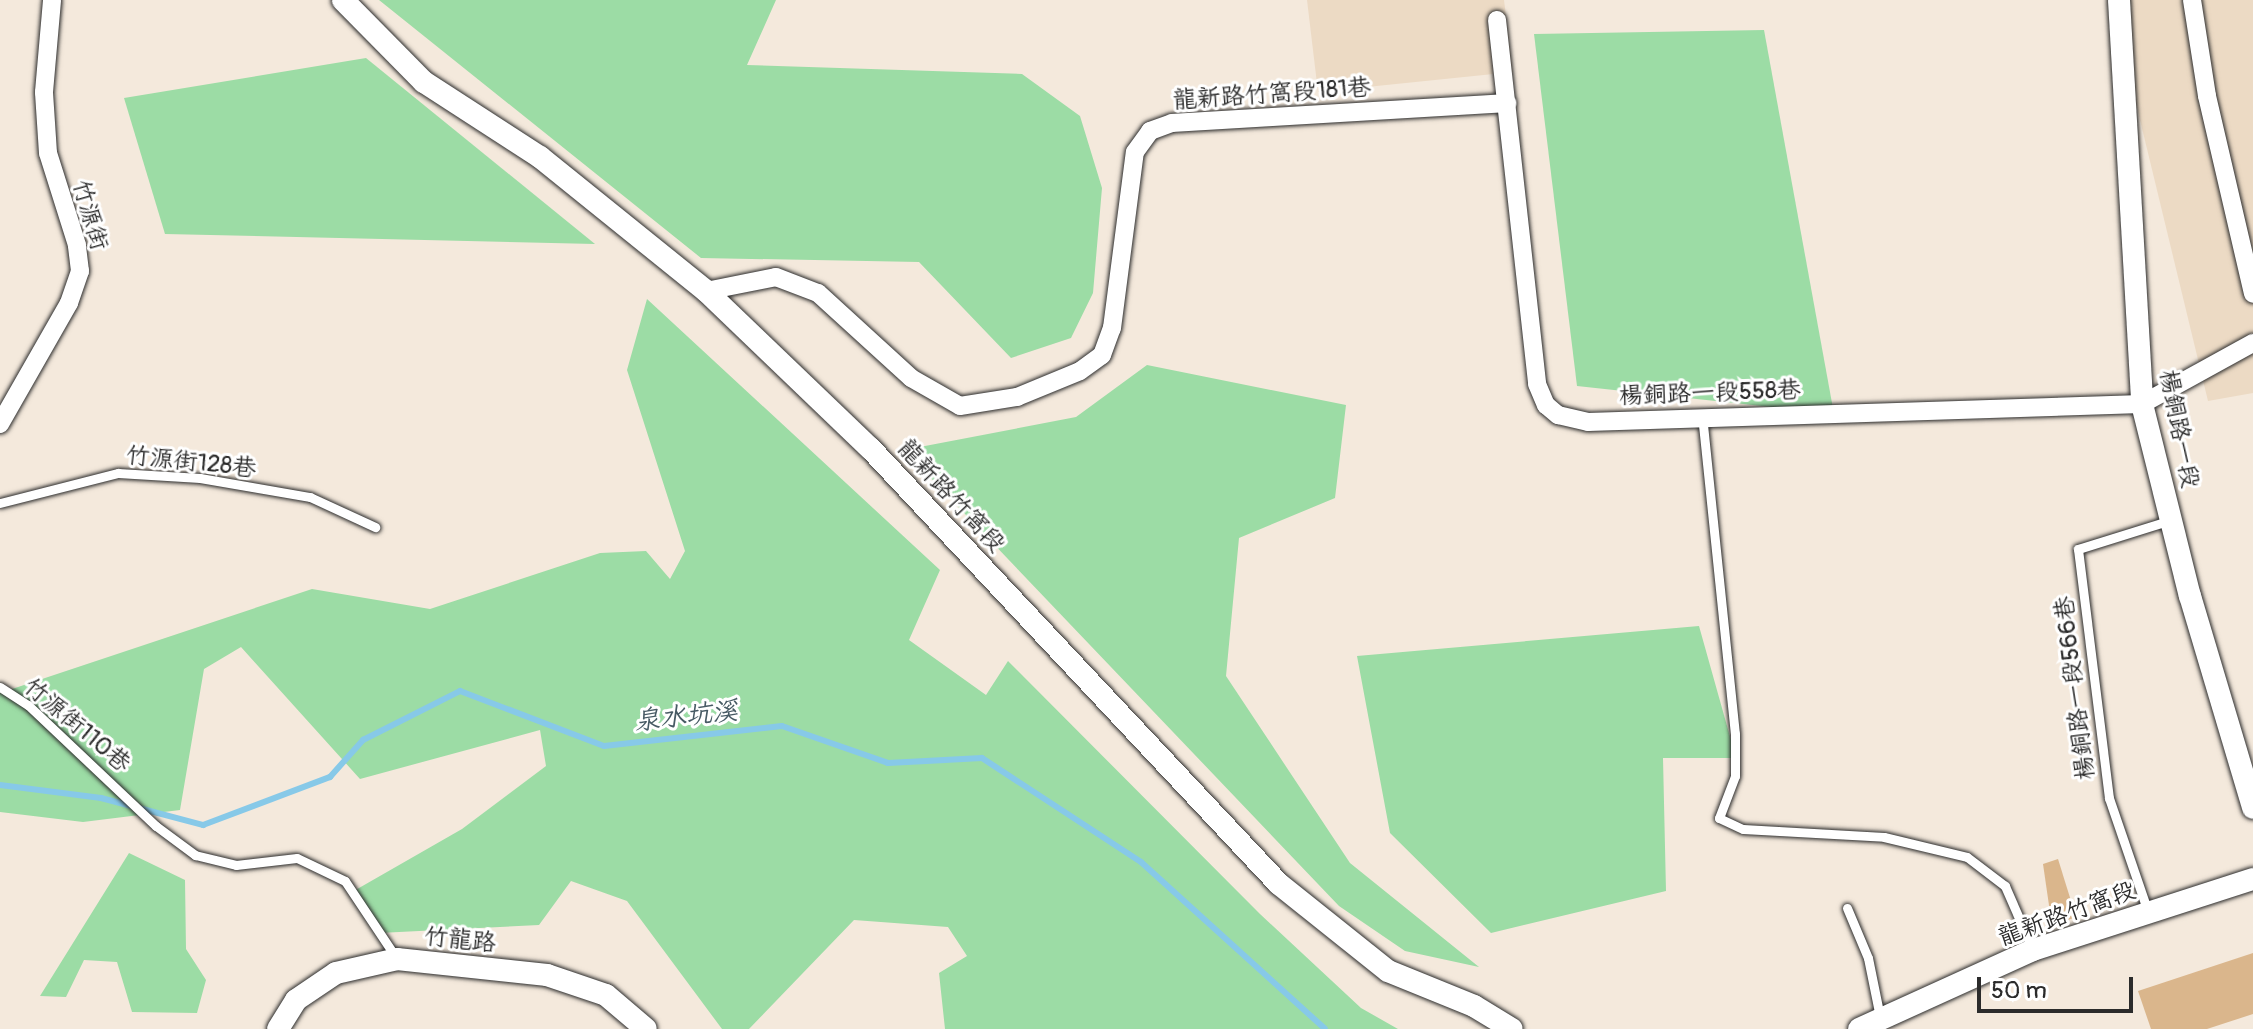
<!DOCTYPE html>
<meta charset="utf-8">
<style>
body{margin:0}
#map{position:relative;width:2253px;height:1029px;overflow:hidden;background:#f4e9dc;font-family:Pangolin,"LXGW WenKai TC",sans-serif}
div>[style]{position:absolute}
.built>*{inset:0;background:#ecdac4}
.green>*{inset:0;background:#9cdca5}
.stream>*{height:6px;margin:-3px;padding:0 3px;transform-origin:3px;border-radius:3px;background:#87c9e8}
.building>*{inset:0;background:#dab68c}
.roads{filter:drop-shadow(0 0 2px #2b2b2b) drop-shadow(0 0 2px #2b2b2b)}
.service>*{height:9px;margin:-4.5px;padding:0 4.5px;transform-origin:4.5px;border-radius:4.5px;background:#fff}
.minor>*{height:18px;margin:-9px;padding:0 9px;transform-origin:9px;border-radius:9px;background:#fff}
.tertiary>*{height:22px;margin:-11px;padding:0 11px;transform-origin:11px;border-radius:11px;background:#fff}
span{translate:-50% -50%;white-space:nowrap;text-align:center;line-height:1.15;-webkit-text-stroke:6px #fff;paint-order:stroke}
.street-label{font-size:24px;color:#2b2b2b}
.water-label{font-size:26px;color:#475a64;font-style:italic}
.scale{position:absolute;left:1977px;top:977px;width:156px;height:36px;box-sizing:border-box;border:4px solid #2b2b2b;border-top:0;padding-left:10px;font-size:24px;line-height:28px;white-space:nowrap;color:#2b2b2b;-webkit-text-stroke:6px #fff;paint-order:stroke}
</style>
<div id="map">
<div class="built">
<i style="clip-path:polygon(1307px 0,1504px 0,1513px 72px,1318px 92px)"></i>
<i style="clip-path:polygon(2111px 0,2253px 0,2253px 393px,2208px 401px)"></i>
</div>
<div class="green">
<i style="clip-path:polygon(379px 0,776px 0,747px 65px,1022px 74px,1080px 116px,1102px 188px,1093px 293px,1071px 338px,1011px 358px,919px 262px,701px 258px)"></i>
<i style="clip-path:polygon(1764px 30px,1834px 414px,1577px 386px,1534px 34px)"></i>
<i style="clip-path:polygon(366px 58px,595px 244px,165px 234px,124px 98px)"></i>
<i style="clip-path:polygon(647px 299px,940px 570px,909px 640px,986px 695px,1008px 661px,1260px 914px,1361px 1008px,1398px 1029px,945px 1029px,939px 973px,967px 956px,948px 927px,854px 920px,749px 1029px,722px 1029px,627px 901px,571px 881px,539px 925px,379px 933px,352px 892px,462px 829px,546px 766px,540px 730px,360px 779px,241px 647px,204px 669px,180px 810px,83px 822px,0 812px,0 693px,312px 589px,430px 609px,600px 553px,646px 551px,670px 579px,685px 551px,627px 370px)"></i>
<i style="clip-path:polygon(1147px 365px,1346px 405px,1335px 498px,1239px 538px,1226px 676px,1350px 863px,1479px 967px,1405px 951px,1339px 906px,904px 450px,1076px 417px)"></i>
<i style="clip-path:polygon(1699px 626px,1736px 758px,1663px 758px,1666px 891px,1491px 933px,1390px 833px,1357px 656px)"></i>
<i style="clip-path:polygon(129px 853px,185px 880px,186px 949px,206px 980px,197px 1013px,132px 1012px,117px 962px,84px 960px,66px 997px,40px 996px)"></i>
</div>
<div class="stream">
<i style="left:0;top:785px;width:102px;rotate:7.3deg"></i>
<i style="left:101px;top:798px;width:106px;rotate:14.8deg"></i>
<i style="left:203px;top:825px;width:136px;rotate:-20.7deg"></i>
<i style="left:330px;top:777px;width:50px;rotate:-48.3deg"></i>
<i style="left:363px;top:740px;width:109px;rotate:-26.8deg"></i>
<i style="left:460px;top:691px;width:154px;rotate:20.9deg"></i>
<i style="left:604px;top:746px;width:179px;rotate:-6.4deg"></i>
<i style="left:782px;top:726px;width:112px;rotate:19.2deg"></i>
<i style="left:888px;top:763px;width:94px;rotate:-3deg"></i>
<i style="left:982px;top:758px;width:190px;rotate:33.2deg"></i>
<i style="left:1141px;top:862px;width:248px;rotate:42.2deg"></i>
</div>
<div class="building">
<i style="clip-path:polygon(2058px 859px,2076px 917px,2052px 926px,2043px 864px)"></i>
<i style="clip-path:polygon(2253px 953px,2253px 1014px,2207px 1029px,2151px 1029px,2138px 991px)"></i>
</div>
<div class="roads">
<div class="service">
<i style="left:1702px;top:415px;width:321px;rotate:84.1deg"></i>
<i style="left:1735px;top:734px;width:42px;rotate:90deg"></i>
<i style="left:1735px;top:776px;width:45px;rotate:110.9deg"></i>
<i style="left:1719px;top:818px;width:26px;rotate:25deg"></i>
<i style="left:1743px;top:829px;width:141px;rotate:3.2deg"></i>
<i style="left:1884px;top:837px;width:85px;rotate:13.5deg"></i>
<i style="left:1967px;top:857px;width:48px;rotate:37.3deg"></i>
<i style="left:2005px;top:886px;width:68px;rotate:66.5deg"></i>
<i style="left:0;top:503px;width:122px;rotate:-14.3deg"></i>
<i style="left:118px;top:473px;width:82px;rotate:3.5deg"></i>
<i style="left:200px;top:478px;width:112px;rotate:9.8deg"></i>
<i style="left:310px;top:497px;width:72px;rotate:24.8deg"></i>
<i style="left:0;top:687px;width:33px;rotate:33deg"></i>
<i style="left:28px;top:705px;width:176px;rotate:43.4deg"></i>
<i style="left:156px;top:826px;width:49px;rotate:36.6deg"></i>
<i style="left:195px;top:855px;width:42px;rotate:13.7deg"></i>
<i style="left:236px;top:865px;width:61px;rotate:-6.5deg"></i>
<i style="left:297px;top:858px;width:53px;rotate:25.6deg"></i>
<i style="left:345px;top:881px;width:94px;rotate:56.3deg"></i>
<i style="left:1847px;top:908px;width:54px;rotate:67.2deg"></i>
<i style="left:1868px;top:958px;width:60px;rotate:78.5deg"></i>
<i style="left:2148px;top:912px;width:120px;rotate:-108.9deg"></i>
<i style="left:2109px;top:798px;width:251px;rotate:-97.1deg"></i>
<i style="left:2078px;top:549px;width:97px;rotate:-17.3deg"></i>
</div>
<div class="minor">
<i style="left:2192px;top:0;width:97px;rotate:81.1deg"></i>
<i style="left:2207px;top:96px;width:203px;rotate:76.9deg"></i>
<i style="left:1497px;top:20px;width:366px;rotate:83.7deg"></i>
<i style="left:1537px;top:384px;width:23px;rotate:67deg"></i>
<i style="left:1546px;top:405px;width:16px;rotate:40deg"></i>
<i style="left:1558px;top:415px;width:31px;rotate:13deg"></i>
<i style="left:1588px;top:422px;width:554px;rotate:-1.86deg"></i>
<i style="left:2142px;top:404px;width:127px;rotate:-28.8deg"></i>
<i style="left:706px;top:291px;width:71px;rotate:-11.3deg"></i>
<i style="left:776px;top:277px;width:45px;rotate:20.9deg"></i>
<i style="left:818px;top:293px;width:126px;rotate:42.4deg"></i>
<i style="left:911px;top:378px;width:56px;rotate:29.7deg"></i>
<i style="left:960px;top:406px;width:58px;rotate:-9deg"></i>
<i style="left:1017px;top:397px;width:68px;rotate:-22.4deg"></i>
<i style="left:1080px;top:371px;width:27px;rotate:-36deg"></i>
<i style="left:1102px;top:355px;width:29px;rotate:-70deg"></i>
<i style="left:1112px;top:328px;width:177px;rotate:-82.6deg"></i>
<i style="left:1135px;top:152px;width:26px;rotate:-54deg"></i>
<i style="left:1150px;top:131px;width:23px;rotate:-20deg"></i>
<i style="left:1172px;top:123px;width:336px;rotate:-3.4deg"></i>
<i style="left:0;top:424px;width:139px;rotate:-60.3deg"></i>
<i style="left:69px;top:303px;width:34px;rotate:-71deg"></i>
<i style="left:80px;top:271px;width:26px;rotate:-97deg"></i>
<i style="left:77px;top:245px;width:96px;rotate:-107.5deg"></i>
<i style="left:48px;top:153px;width:61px;rotate:-93.8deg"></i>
<i style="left:44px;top:92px;width:92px;rotate:-85deg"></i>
</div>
<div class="tertiary">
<i style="left:343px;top:0;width:115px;rotate:45.4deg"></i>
<i style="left:424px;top:82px;width:138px;rotate:32.9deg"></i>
<i style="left:540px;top:157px;width:213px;rotate:38.9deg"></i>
<i style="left:706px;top:291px;width:227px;rotate:43.8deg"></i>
<i style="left:870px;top:448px;width:598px;rotate:46.83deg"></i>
<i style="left:1279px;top:884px;width:139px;rotate:38.6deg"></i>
<i style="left:1388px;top:971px;width:93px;rotate:22.1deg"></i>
<i style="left:1474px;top:1006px;width:44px;rotate:31.2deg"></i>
<i style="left:2119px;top:0;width:405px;rotate:86.7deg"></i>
<i style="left:2142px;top:404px;width:198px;rotate:76deg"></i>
<i style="left:2190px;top:596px;width:221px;rotate:73.4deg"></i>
<i style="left:278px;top:1029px;width:34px;rotate:-58deg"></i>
<i style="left:296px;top:1000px;width:48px;rotate:-34deg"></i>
<i style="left:336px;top:973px;width:63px;rotate:-12.9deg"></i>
<i style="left:397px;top:959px;width:151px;rotate:6.1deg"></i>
<i style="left:547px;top:975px;width:62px;rotate:18.7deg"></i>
<i style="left:606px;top:995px;width:52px;rotate:40.4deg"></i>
<i style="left:1859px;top:1029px;width:191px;rotate:-24.4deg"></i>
<i style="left:2033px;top:950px;width:231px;rotate:-17.9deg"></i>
</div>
</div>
<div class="street-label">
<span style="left:1272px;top:94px;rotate:-4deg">龍新路竹窩段181巷</span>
<span style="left:90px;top:215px;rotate:74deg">竹源街</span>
<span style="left:1710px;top:393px;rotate:-2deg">楊銅路一段558巷</span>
<span style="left:2179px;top:429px;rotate:79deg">楊銅路一段</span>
<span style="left:191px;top:462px;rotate:6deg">竹源街128巷</span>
<span style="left:951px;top:496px;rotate:47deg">龍新路竹窩段</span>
<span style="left:2075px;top:688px;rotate:-97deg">楊銅路一段566巷</span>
<span style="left:77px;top:725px;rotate:40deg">竹源街110巷</span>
<span style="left:2067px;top:914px;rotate:-20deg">龍新路竹窩段</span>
<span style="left:460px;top:940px;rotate:6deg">竹龍路</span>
</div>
<div class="water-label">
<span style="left:686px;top:717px;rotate:-6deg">泉水坑溪</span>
</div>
<div class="scale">50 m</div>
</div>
